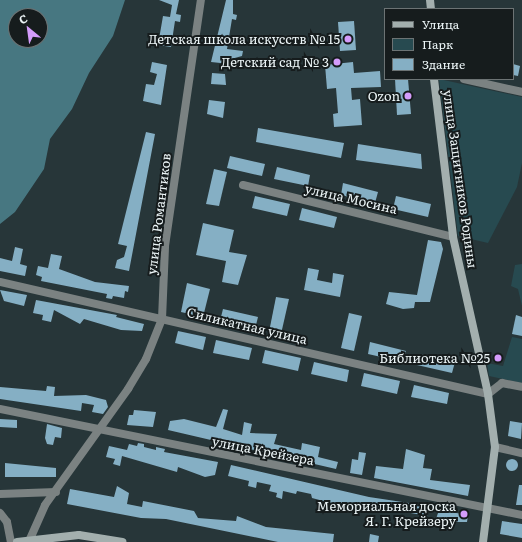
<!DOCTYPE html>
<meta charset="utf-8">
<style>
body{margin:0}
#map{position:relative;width:522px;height:542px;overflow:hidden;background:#273639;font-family:Literata,serif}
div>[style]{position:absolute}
.green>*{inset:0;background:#274a50}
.forest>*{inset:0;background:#477781}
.building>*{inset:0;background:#85afc4}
.round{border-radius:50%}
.street>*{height:8px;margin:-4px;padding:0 4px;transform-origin:4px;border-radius:4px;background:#7b8282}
.secondary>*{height:8px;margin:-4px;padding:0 4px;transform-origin:4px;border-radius:4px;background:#a3afae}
.dots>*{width:11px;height:11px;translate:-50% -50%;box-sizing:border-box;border:2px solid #161c1d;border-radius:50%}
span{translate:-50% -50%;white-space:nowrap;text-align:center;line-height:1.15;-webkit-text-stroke:4px #161c1d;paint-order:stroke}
.poi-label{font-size:13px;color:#ecf5f7}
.right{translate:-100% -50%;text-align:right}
.street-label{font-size:13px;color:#ecf5f7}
.legend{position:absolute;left:384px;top:8px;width:130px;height:72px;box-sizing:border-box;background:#161c1d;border:1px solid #6c7374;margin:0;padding:5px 7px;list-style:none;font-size:12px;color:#ecf5f7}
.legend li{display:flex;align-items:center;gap:8px;height:20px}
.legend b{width:20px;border:1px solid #6c7374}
.north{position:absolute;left:8px;top:8px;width:40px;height:40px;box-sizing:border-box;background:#161c1d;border:1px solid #6c7374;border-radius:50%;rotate:331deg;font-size:11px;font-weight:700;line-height:16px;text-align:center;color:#ecf5f7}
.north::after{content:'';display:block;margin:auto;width:14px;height:18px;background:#d49cfb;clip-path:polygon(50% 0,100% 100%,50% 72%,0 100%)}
</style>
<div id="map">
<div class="green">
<i style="clip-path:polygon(439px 79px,522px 97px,522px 163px,517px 187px,488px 243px,458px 236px)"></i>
<i style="clip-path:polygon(522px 264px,522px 306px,518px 289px,511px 286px,515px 265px)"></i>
<i style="clip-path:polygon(512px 337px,522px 339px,522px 383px,489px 376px,487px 363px,503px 366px)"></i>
</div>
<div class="forest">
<i style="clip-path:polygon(evenodd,0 0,125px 0,113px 36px,89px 73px,72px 109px,50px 139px,44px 169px,15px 212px,0 224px,0 0,16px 16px,40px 16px,40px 40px,16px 40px,16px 16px)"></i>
</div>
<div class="building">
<i style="clip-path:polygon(159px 0,179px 0,176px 14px,181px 15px,180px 22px,175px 21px,171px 47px,158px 45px,163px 16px,170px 17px,172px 5px)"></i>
<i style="clip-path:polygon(226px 0,233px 0,233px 14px,237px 15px,236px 20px,232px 19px,227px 49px,243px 51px,242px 56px,231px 59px,230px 64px,211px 62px)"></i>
<i style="clip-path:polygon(354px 21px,356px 50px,340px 51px,338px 22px)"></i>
<i style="clip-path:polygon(152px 62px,167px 65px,161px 105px,143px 101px,146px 84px,154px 85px,157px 74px,150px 72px)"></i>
<i style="clip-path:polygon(353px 62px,354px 73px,380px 71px,381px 87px,351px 88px,352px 100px,360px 99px,362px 125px,334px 127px,333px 114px,338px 113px,336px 88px,327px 89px,325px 65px)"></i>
<i style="clip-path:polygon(513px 64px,520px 66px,518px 76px,513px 75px)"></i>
<i style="clip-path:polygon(212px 73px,225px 74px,226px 85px,211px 84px)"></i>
<i style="clip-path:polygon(395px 79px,408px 79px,411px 114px,397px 115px)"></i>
<i style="clip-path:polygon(209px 100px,225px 102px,223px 118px,207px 114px)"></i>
<i style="clip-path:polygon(258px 128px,344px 143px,341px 158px,256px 142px)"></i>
<i style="clip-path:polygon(146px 132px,155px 134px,129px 271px,115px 268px,117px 260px,124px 257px,127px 246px,118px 244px)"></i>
<i style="clip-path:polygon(358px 144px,421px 154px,422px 169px,356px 160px)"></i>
<i style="clip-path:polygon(230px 156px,265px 164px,262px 176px,227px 168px)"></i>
<i style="clip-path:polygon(277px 167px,310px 175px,308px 186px,274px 179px)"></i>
<i style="clip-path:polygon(214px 169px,227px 172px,219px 206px,206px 204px)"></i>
<i style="clip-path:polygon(343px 183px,378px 192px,375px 203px,341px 195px)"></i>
<i style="clip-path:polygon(255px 196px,290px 204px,287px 216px,252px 208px)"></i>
<i style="clip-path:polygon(396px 196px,431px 204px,428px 217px,393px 209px)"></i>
<i style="clip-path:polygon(302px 208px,337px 217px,334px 228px,299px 220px)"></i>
<i style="clip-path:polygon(203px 223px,234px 230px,229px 252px,247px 255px,238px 285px,222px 282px,226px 261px,196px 255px)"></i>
<i style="clip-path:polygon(428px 240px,441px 242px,443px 249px,430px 302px,415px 302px,414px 308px,403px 309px,386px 304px,389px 292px,417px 295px)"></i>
<i style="clip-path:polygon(15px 247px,23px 249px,20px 264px,27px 266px,25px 276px,0 271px,0 258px,12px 261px)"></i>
<i style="clip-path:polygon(51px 254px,62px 256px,59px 269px,95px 282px,129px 286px,128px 292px,125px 291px,124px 298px,113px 296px,112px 299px,106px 298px,107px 294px,41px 281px,42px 277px,36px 275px,38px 266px,48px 268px)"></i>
<i style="clip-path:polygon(308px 268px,319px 270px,317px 280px,332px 283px,333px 273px,344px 275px,340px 297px,304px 290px)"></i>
<i style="clip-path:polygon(187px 283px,210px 289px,203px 317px,181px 312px)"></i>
<i style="clip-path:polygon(0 290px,27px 295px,24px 306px,4px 301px)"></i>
<i style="clip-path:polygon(276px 297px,289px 299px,281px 334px,269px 332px)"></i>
<i style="clip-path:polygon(36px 300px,117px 315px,116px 317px,144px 324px,142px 331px,121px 330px,84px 319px,80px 324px,54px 310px,51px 322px,42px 320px,43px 315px,33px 313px)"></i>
<i style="clip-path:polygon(223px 309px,258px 317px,255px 329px,220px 321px)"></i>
<i style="clip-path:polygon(349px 313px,362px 316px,354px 351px,341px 348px)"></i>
<i style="clip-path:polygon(516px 315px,522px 317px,522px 336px,512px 334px)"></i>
<i style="clip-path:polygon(178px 331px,206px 337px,203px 350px,175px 343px)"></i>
<i style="clip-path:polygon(216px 340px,252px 348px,249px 360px,213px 353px)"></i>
<i style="clip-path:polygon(370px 342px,406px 351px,403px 362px,368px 354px)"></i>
<i style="clip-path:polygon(265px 350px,301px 358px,298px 371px,262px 363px)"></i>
<i style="clip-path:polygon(420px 354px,455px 362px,452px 373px,417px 365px)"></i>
<i style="clip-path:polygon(314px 362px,349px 370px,347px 382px,311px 374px)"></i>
<i style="clip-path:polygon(364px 373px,400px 381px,397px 394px,361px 386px)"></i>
<i style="clip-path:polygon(414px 385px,449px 393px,447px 404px,411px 397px)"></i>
<i style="clip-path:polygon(47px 386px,55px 387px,54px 396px,86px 395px,106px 400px,108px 407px,103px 414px,92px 412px,94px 405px,82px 403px,81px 411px,0 399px,0 387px,46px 391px)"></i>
<i style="clip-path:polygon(223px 409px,228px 410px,223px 429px,242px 435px,244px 422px,252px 424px,250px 433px,277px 434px,274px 444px,301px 450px,302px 443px,320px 447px,318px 457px,338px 462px,336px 469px,168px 430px,170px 421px,184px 419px,216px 427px)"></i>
<i style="clip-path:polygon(134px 410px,156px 412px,153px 427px,127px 425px,129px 415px,133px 415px)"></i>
<i style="clip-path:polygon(0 419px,17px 420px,17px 428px,0 427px)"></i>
<i style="clip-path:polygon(510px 421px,522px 423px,521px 439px,508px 436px)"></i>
<i style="clip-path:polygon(47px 424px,62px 428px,61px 438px,55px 437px,53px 445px,47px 444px,45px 438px)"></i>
<i style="clip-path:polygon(138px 443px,144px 444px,144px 447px,156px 450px,156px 447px,165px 449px,164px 452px,218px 462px,215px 475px,205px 477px,178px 467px,177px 472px,122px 456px,120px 466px,113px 464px,115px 459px,106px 457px,109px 446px,127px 450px,129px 444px,137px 446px)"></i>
<i style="clip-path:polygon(406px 449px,425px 455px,423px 468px,432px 469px,430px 480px,470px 485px,468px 496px,374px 478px,376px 466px,403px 469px)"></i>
<i style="clip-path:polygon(359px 452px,366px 453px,362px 475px,350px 473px,352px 459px,358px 460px)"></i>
<i class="round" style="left:506px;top:459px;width:12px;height:12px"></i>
<i style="clip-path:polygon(5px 463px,56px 468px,56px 477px,5px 477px)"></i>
<i style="clip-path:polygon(231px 465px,369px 497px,429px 506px,427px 516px,362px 504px,361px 511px,312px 498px,311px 494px,297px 491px,296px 494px,283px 491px,282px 499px,276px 497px,277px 493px,269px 491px,271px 485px,257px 482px,256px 488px,248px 486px,249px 481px,228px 476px)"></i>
<i style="clip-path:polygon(519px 485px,522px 485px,522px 505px,516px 505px)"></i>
<i style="clip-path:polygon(117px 486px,129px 493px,127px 504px,142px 507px,143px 501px,194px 511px,198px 518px,236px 521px,237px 516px,266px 527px,334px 534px,333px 542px,278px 542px,166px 519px,141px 518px,67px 504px,70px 489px,114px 497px)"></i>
<i style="clip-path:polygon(439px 510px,468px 515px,467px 522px,435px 522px)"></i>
<i style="clip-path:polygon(502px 521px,522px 524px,522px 538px,500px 534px)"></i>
<i style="clip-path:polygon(370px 534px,379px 536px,378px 542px,369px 542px)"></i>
</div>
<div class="street">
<i style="left:464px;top:79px;width:59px;rotate:12.6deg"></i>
<i style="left:243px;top:185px;width:216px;rotate:13.9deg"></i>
<i style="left:0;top:282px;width:501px;rotate:12.93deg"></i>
<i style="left:488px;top:394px;width:18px;rotate:-38deg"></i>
<i style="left:502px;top:383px;width:20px;rotate:11deg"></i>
<i style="left:0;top:409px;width:533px;rotate:11.48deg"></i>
<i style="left:495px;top:447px;width:28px;rotate:13deg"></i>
<i style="left:0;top:494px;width:56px;rotate:-2deg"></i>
<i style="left:0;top:513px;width:11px;rotate:52deg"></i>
<i style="left:7px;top:522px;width:20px;rotate:79deg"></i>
<i style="left:30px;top:539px;width:37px;rotate:-66deg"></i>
<i style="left:45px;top:505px;width:143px;rotate:-54.4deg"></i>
<i style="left:128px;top:389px;width:35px;rotate:-59deg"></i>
<i style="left:146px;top:359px;width:43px;rotate:-68.2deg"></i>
<i style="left:162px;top:319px;width:73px;rotate:-87.6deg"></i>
<i style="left:165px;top:246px;width:249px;rotate:-81.7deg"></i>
</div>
<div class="secondary">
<i style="left:430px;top:0;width:9px;rotate:84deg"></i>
<i style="left:434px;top:79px;width:159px;rotate:83.1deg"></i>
<i style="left:453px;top:237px;width:161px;rotate:77.4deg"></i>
<i style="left:488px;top:394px;width:53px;rotate:82.5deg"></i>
<i style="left:495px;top:447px;width:96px;rotate:97.2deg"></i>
<i style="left:17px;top:542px;width:62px;rotate:-6.4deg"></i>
<i style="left:79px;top:535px;width:44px;rotate:9.2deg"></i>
</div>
<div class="dots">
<i style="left:348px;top:39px;background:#d49cfb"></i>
<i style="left:337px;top:62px;background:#d49cfb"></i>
<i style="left:408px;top:96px;background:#d49cfb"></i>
<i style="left:498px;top:358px;background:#d49cfb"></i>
<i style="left:464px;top:514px;background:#d49cfb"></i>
</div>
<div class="poi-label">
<span class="right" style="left:340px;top:39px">Детская школа искусств № 15</span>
<span class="right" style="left:329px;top:62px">Детский сад № 3</span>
<span class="right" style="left:400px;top:96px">Ozon</span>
<span class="right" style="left:490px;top:358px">Библиотека №25</span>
<span class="right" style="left:456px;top:514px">Мемориальная доска<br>Я. Г. Крейзеру</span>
</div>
<div class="street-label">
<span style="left:460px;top:179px;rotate:82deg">улица Защитников Родины</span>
<span style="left:351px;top:199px;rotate:13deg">улица Мосина</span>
<span style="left:159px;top:214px;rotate:-83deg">улица Романтиков</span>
<span style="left:247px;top:326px;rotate:13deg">Силикатная улица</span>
<span style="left:263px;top:451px;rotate:11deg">улица Крейзера</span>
</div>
<ul class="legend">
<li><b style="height:5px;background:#a3afae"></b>Улица</li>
<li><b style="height:11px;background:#274a50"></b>Парк</li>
<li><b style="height:11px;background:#85afc4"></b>Здание</li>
</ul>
<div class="north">С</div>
</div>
